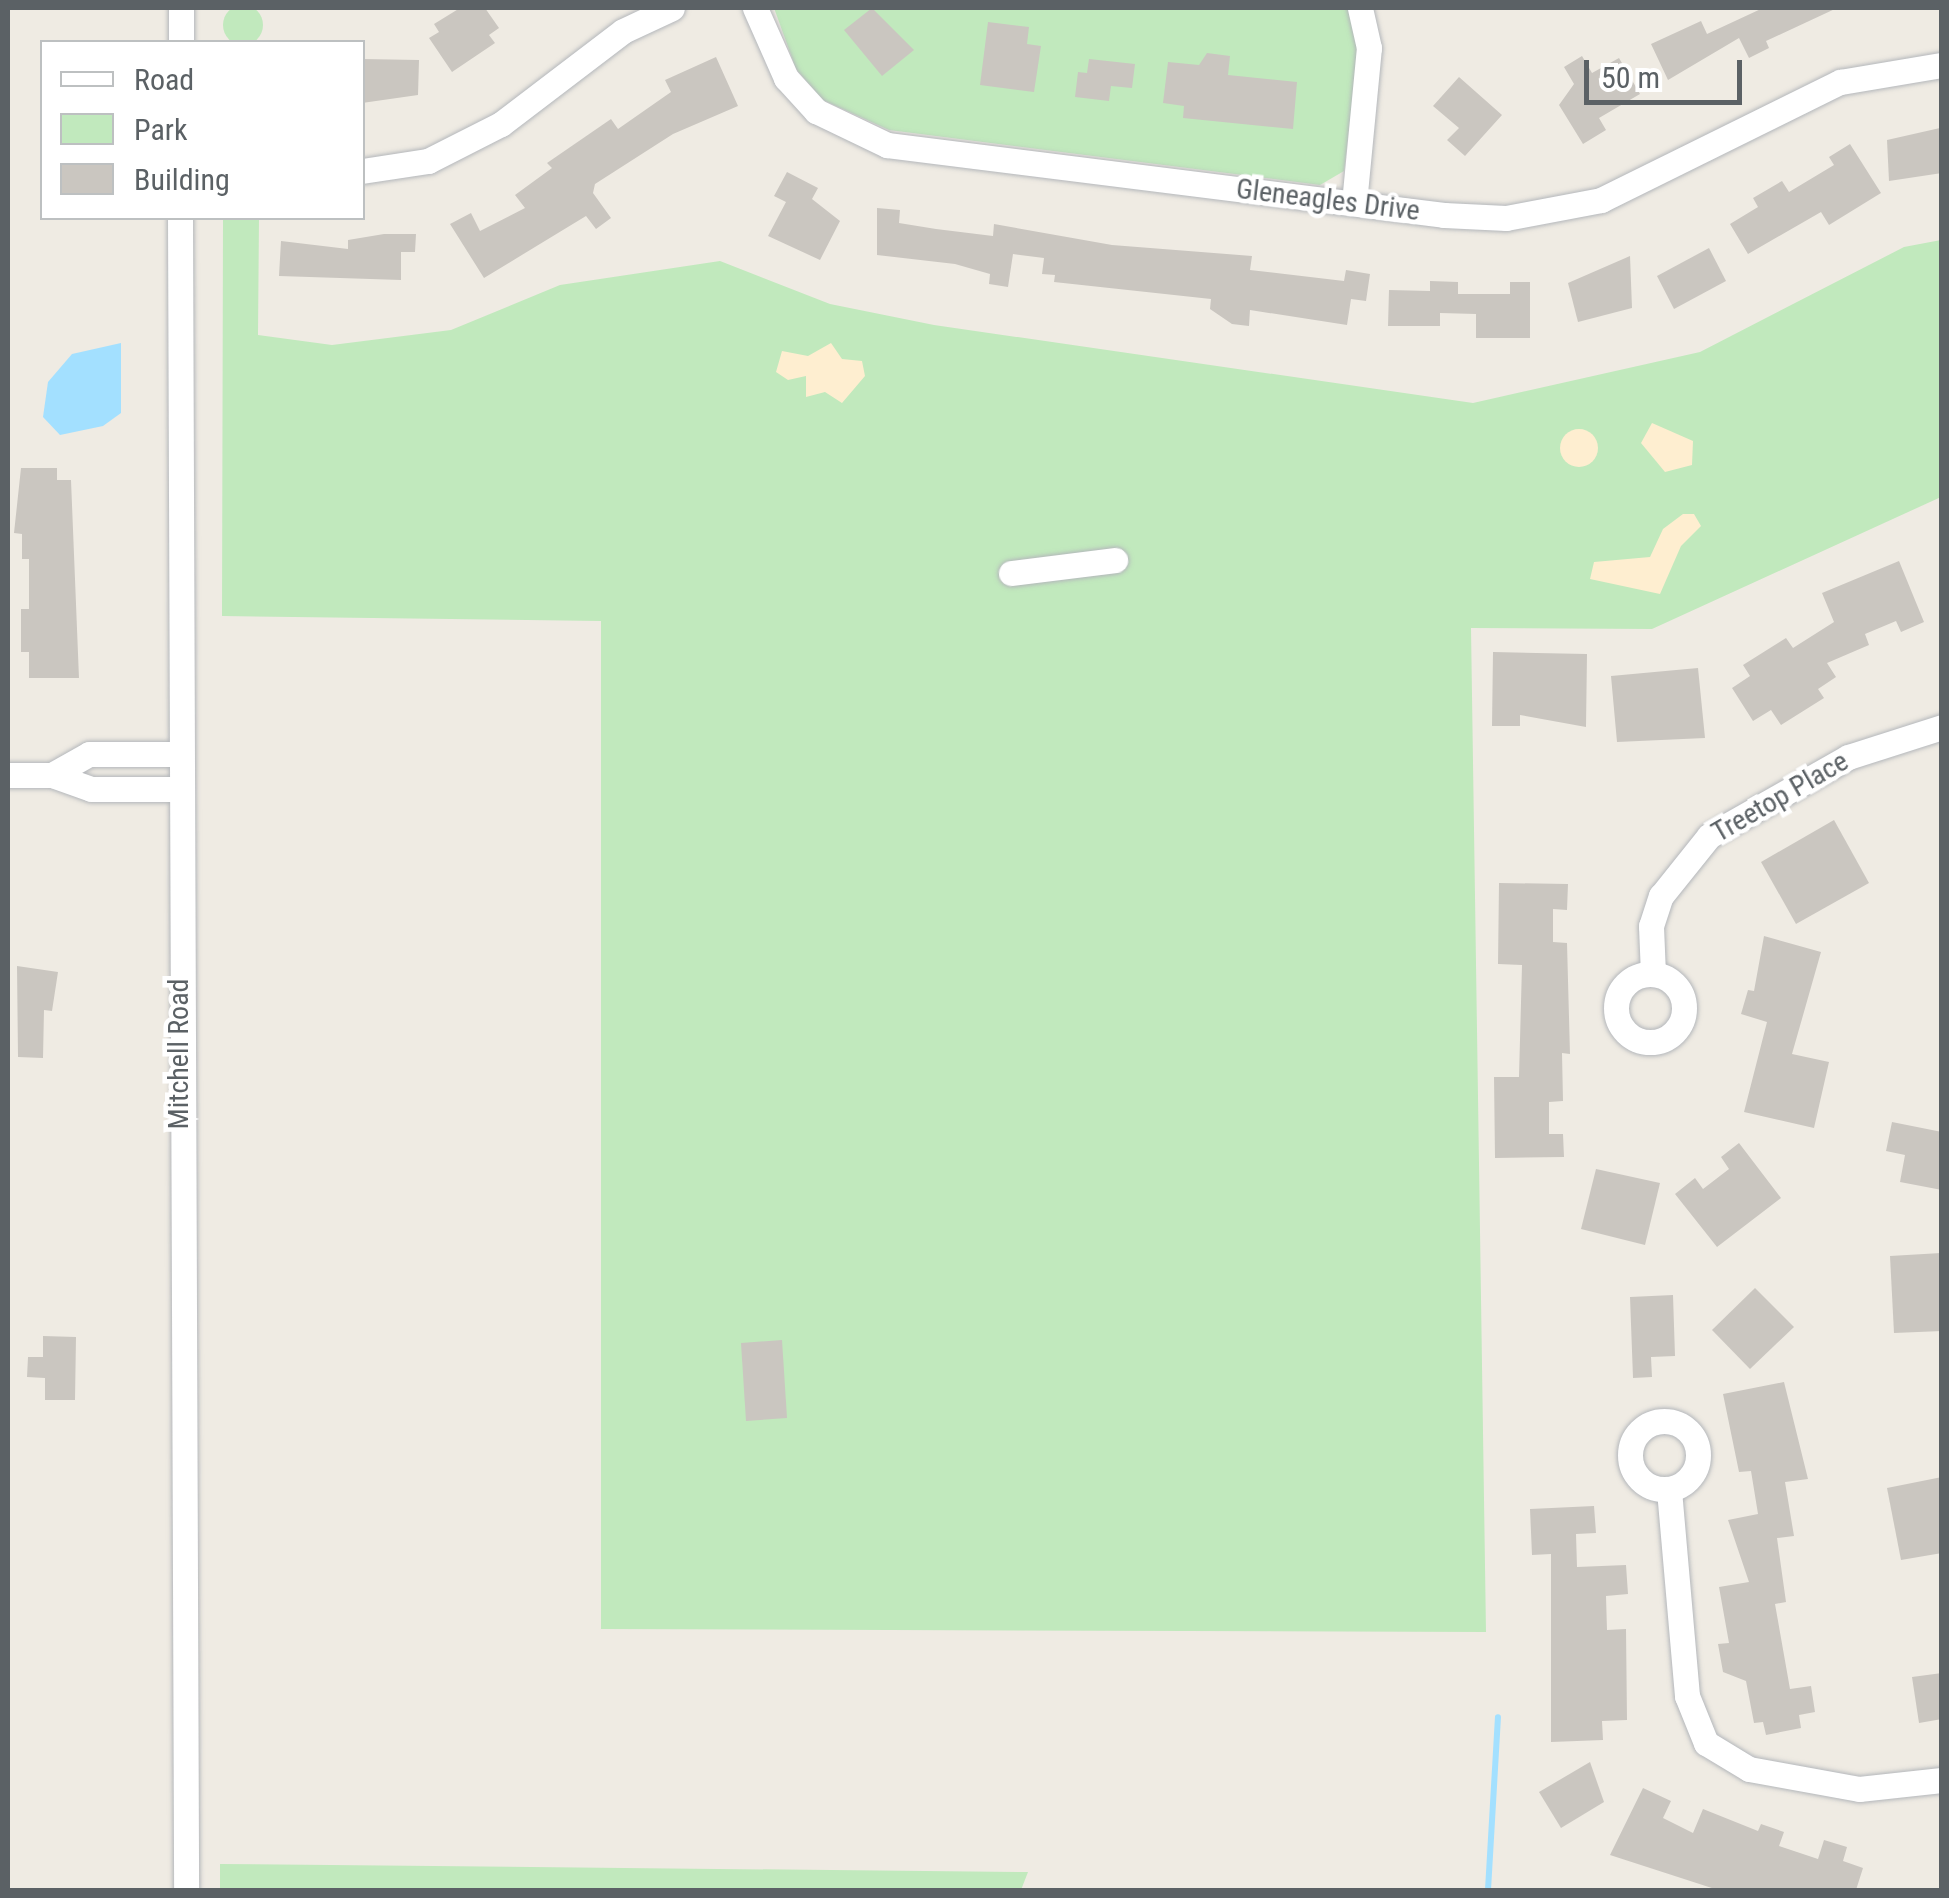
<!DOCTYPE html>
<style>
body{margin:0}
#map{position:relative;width:1949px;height:1898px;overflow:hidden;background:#efebe3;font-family:"Roboto Condensed",sans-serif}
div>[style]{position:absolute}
.green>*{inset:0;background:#c1e9bd}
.round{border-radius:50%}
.sand>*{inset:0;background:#feeed0}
.water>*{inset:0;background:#a3e0ff}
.stream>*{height:6px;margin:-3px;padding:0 3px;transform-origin:3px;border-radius:3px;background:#a3e0ff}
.building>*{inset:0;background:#cac6c0}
.roads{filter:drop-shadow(0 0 2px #b4b7bb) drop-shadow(0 0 2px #b4b7bb)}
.minor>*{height:25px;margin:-12.5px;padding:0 12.5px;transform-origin:12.5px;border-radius:12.5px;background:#fff}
.minor>.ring{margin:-12.5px;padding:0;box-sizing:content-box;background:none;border:25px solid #fff;border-radius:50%}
span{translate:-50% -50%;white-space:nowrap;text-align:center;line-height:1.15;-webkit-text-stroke:9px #fff;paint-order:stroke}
.street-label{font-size:28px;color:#5b6165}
.frame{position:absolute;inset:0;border:10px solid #5b6165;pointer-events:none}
.legend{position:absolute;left:40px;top:40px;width:325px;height:180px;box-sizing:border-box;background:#fff;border:2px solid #bdc0c1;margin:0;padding:12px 18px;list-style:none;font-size:30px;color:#5b6165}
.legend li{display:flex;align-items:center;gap:20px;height:50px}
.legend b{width:50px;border:2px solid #bdc0c1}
.scale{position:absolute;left:1584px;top:60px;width:158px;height:45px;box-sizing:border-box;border:5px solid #5b6165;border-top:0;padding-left:12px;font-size:30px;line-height:35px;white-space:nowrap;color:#5b6165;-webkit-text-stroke:8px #fff;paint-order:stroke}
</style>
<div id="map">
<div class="green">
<i class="round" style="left:223px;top:5px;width:40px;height:40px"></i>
<i style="clip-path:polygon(774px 8px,1348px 8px,1359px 48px,1344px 171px,1320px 185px,889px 130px,823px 100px,796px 69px)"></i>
<i style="clip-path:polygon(223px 218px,259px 218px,258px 335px,332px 345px,451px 330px,560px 285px,720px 261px,830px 304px,934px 325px,1473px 403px,1700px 352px,1904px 247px,1941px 240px,1941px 497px,1652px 629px,1471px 628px,1486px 1632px,601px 1629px,601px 621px,222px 616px)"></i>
<i style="clip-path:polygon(220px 1864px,1028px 1872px,1021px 1890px,220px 1890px)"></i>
</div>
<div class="sand">
<i style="clip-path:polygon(831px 343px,842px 359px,862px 361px,865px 376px,842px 403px,825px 392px,806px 397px,806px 376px,788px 380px,776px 372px,782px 351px,808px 356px)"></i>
<i style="clip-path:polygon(1652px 423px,1693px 441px,1692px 465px,1665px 472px,1641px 443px)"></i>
<i class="round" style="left:1560px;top:429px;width:38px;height:38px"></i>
<i style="clip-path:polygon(1683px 514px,1694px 514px,1701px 526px,1681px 546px,1660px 594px,1590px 579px,1594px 562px,1650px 557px,1663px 529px)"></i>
</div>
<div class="water">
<i style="clip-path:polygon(121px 343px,121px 413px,103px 426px,60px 435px,43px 417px,48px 382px,72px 354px)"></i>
</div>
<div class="stream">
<i style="left:1488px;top:1890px;width:173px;rotate:-86.7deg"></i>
</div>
<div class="building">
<i style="clip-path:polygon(460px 8px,485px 8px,499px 28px,489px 35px,495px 43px,452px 72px,429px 38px,439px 32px,434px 24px)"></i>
<i style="clip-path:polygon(872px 8px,914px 50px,882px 76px,844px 30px)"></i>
<i style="clip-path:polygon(1763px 8px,1837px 8px,1766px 41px,1769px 48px,1749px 58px,1739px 38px,1668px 80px,1651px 44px,1701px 21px,1707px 34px)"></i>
<i style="clip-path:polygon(988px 22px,1029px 27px,1027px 44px,1041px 46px,1034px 92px,980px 85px)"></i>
<i style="clip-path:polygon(1207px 53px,1230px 56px,1228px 75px,1297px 82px,1293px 129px,1183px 118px,1184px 106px,1163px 103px,1168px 62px,1199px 65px)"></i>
<i style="clip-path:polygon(1582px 56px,1592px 73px,1619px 58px,1640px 94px,1599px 118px,1606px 130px,1583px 144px,1559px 105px,1574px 84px,1564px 67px)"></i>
<i style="clip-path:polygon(716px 57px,738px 106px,673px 134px,595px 184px,593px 193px,611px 218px,596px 229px,586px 216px,484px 278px,450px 224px,471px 213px,480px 231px,525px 208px,515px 195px,552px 168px,547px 163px,611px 119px,618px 129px,671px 92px,665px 80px)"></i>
<i style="clip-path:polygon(362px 59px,419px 60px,418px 95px,362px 103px)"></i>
<i style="clip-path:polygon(1089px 59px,1135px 64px,1132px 88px,1111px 86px,1109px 101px,1075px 97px,1078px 72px,1087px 73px)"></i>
<i style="clip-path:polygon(1459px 77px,1502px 115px,1465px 156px,1447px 140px,1459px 128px,1433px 106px)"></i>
<i style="clip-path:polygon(1940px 128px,1942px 173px,1889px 181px,1887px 140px)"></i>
<i style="clip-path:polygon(1850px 144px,1881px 193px,1829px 225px,1821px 212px,1748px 254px,1730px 224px,1758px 207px,1753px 198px,1782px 181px,1789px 192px,1834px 165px,1829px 157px)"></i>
<i style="clip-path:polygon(787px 172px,818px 188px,812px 199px,840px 221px,820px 260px,768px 236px,786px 202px,774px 196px)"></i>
<i style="clip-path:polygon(877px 208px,900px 210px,899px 223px,936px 229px,993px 236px,994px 224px,1112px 245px,1252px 256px,1250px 270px,1344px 281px,1346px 270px,1370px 274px,1366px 301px,1351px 299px,1347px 325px,1250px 310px,1249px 326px,1232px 324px,1210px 309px,1211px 299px,1054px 282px,1055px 275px,1042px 274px,1044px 258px,1013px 254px,1008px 287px,989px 284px,990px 274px,955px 264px,877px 255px)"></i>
<i style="clip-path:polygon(384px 234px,416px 234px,415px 252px,401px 252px,401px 280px,279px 276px,281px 241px,348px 249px,348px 240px)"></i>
<i style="clip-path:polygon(1709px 248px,1726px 281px,1674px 309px,1657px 276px)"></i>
<i style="clip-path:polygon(1630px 256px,1632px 308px,1578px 322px,1568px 283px)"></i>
<i style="clip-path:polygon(1430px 281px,1458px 282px,1458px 294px,1510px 294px,1510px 282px,1530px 282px,1530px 338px,1476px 338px,1476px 314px,1440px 313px,1440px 326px,1388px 326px,1389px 290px,1430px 291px)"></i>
<i style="clip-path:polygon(21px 468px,57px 468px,57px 480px,71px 480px,79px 678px,29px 678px,29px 652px,21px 652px,21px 609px,29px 609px,29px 559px,22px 559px,22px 534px,14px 533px)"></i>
<i style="clip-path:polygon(1899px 561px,1924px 622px,1901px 632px,1896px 621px,1865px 634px,1869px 645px,1827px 663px,1836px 677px,1818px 689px,1824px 698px,1781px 725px,1771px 710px,1753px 721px,1732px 688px,1750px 676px,1743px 665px,1786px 638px,1793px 648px,1834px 622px,1822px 593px)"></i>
<i style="clip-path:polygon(1493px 652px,1587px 654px,1586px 727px,1520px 715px,1520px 726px,1492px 726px)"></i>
<i style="clip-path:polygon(1698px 668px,1705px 738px,1617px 742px,1611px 676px)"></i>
<i style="clip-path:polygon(1834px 820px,1869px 883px,1796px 924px,1761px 862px)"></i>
<i style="clip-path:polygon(1499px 883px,1568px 884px,1567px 910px,1553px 909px,1553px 942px,1567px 943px,1570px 1054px,1562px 1053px,1563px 1101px,1549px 1102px,1549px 1134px,1563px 1134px,1564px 1157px,1495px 1158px,1494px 1077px,1519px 1077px,1522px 965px,1498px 964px)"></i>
<i style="clip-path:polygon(1764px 936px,1821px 952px,1792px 1054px,1829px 1062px,1814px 1128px,1744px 1112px,1767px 1022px,1741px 1014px,1748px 990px,1754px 991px)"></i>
<i style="clip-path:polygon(17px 966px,58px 972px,52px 1011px,44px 1010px,43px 1058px,18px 1057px)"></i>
<i style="clip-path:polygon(1892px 1122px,1942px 1132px,1942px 1190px,1900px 1182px,1905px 1155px,1886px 1151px)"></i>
<i style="clip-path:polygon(1739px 1143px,1781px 1198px,1717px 1247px,1675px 1194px,1695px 1178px,1703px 1189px,1729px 1169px,1721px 1157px)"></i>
<i style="clip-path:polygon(1596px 1169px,1660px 1183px,1645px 1245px,1581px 1229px)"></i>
<i style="clip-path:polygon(1941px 1253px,1942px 1331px,1894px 1333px,1890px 1256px)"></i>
<i style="clip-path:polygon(1755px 1288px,1794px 1327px,1750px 1369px,1712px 1330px)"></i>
<i style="clip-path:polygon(1673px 1295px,1675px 1356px,1651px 1357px,1652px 1377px,1633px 1378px,1630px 1297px)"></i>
<i style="clip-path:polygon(43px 1336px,76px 1337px,75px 1400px,45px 1400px,45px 1378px,27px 1377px,28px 1357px,43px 1357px)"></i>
<i style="clip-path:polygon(782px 1340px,787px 1418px,746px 1421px,741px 1343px)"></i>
<i style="clip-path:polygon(1784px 1382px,1808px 1479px,1785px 1482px,1794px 1536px,1777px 1538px,1786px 1602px,1775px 1604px,1790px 1689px,1811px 1686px,1815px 1712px,1799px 1715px,1801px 1728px,1766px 1735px,1763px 1722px,1754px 1723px,1746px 1681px,1723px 1672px,1718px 1644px,1729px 1643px,1719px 1587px,1749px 1582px,1728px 1520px,1758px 1514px,1751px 1471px,1739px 1472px,1723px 1394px)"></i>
<i style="clip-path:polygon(1942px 1477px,1942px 1553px,1901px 1560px,1887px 1488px)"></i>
<i style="clip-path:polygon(1594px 1506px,1596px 1533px,1576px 1534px,1577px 1567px,1626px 1565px,1628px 1594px,1606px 1596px,1607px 1630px,1626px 1629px,1627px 1720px,1602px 1721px,1603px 1740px,1551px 1742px,1551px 1554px,1532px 1555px,1530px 1509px)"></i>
<i style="clip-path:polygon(1942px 1673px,1942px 1719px,1919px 1723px,1912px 1677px)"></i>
<i style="clip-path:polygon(1590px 1762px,1604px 1802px,1561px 1828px,1539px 1792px)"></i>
<i style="clip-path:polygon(1643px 1788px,1671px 1801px,1663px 1818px,1693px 1833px,1703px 1809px,1758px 1831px,1761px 1824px,1784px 1832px,1779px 1846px,1818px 1859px,1824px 1840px,1847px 1847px,1843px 1861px,1863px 1868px,1856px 1890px,1718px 1890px,1610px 1855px)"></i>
</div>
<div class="roads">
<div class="minor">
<i style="left:755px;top:8px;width:77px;rotate:66.1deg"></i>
<i style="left:786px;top:78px;width:45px;rotate:47.7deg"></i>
<i style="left:816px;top:111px;width:79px;rotate:25.6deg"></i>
<i style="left:887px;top:145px;width:561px;rotate:7.16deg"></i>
<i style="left:1444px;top:215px;width:62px;rotate:2.8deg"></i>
<i style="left:1506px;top:218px;width:97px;rotate:-10.7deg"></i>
<i style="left:1601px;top:200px;width:267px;rotate:-26.3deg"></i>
<i style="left:1840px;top:82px;width:103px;rotate:-9.5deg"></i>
<i style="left:181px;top:42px;width:34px;rotate:-90deg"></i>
<i style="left:362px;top:171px;width:67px;rotate:-8.6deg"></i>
<i style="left:428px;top:161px;width:82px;rotate:-26.9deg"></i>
<i style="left:501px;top:124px;width:153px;rotate:-37.3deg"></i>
<i style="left:623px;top:31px;width:54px;rotate:-25.1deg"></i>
<i style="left:1354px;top:203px;width:156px;rotate:-84.5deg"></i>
<i style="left:1369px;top:48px;width:41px;rotate:-102.7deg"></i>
<i style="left:180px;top:218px;width:1672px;rotate:89.79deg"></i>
<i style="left:1011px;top:573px;width:105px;rotate:-7.1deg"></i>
<i style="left:178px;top:754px;width:89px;rotate:180deg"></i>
<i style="left:89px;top:754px;width:43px;rotate:150.4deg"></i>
<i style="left:52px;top:775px;width:41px;rotate:19.7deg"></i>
<i style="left:91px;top:789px;width:87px"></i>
<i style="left:8px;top:775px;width:44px"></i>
<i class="ring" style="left:1616px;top:974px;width:43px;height:43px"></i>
<i style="left:1653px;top:974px;width:48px;rotate:-92.4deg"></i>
<i style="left:1651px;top:926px;width:32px;rotate:-72deg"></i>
<i style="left:1661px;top:896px;width:77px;rotate:-51.3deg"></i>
<i style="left:1709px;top:836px;width:160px;rotate:-29.6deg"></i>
<i style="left:1848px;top:757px;width:99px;rotate:-17.7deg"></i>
<i class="ring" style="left:1630px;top:1421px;width:43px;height:43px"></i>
<i style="left:1669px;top:1490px;width:207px;rotate:85deg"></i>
<i style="left:1687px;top:1696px;width:51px;rotate:68deg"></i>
<i style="left:1706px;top:1743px;width:50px;rotate:31.2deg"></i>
<i style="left:1749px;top:1769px;width:112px;rotate:10.3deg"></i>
<i style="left:1859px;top:1789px;width:83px;rotate:-6.2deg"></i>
</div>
</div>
<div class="street-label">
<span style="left:1328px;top:200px;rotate:7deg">Gleneagles Drive</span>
<span style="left:1780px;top:797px;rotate:-30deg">Treetop Place</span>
<span style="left:179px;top:1054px;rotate:-90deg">Mitchell Road</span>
</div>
<div class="frame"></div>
<ul class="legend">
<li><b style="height:12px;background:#fff"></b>Road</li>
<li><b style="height:28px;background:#c1e9bd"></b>Park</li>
<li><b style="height:28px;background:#cac6c0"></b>Building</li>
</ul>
<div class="scale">50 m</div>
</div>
